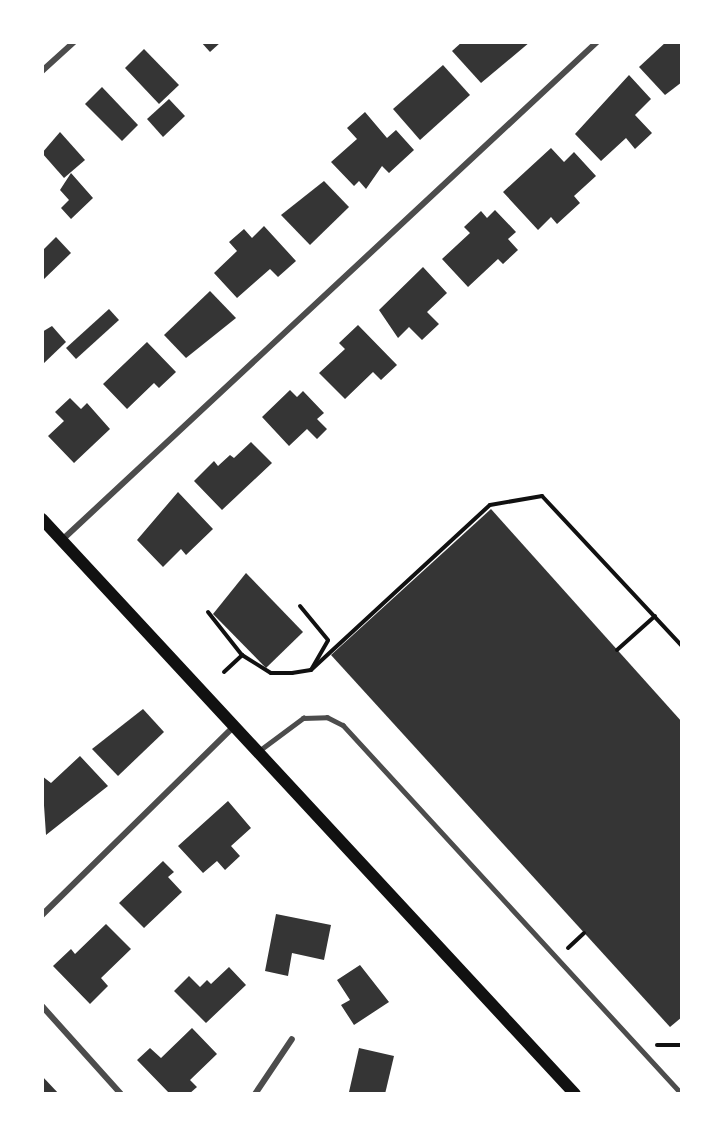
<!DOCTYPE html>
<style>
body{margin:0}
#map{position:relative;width:724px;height:1136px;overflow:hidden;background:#fff;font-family:Cabin,sans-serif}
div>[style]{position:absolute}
.building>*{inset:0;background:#353535}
.path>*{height:4px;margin:-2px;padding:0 2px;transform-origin:2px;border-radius:2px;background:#111}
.service>*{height:4.5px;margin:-2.25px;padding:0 2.25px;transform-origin:2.25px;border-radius:2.25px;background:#4c4c4c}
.minor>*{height:6px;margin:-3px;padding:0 3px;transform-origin:3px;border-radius:3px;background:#4c4c4c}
.secondary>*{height:12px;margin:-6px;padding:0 6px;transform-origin:6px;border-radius:6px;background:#111}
span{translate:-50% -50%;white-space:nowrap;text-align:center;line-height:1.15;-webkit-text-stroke:6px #fff;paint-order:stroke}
.frame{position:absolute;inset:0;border:44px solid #fff;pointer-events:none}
</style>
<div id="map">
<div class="building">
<i style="clip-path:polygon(201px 42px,221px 42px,210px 52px)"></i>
<i style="clip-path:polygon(462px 42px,530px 42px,481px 83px,452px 51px)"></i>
<i style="clip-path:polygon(666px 42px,682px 42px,682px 82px,665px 95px,639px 67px)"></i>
<i style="clip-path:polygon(144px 49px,179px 85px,159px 104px,125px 68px)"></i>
<i style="clip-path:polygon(443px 65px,470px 95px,420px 140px,393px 109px)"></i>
<i style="clip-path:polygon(629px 75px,651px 99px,635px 115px,652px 133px,635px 149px,626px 138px,601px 161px,575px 134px)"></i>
<i style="clip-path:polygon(102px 87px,138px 125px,122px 141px,85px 104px)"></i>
<i style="clip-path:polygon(169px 99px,185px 116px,163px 137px,147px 119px)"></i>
<i style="clip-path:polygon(365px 112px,387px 138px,396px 130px,414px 150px,389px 173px,382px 166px,366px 189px,359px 181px,354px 186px,331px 162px,357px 139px,347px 128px)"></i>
<i style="clip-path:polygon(60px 132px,85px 160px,64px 178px,42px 153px)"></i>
<i style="clip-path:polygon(551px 148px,564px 162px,574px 152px,596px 176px,574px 196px,580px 203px,557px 224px,551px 217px,538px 230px,503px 192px)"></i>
<i style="clip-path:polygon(71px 173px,93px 198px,71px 219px,61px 208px,69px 200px,60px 190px)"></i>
<i style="clip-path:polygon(324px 181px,349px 207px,310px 245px,281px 215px)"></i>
<i style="clip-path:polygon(495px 210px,516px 232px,508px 239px,518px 250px,503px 264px,498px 259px,468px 287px,442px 259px,470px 233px,464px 227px,481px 211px,487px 218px)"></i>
<i style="clip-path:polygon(264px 226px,296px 261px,278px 277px,270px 269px,237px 298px,214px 273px,237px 251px,229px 242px,244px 229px,252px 238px)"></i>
<i style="clip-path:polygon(56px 237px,71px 253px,42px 281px,42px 251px)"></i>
<i style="clip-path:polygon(423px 267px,447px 293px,427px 312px,439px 324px,422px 340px,409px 327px,398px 338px,379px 310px)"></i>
<i style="clip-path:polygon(210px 291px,236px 318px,186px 358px,164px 335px)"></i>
<i style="clip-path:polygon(109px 309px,119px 320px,76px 359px,66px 348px)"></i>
<i style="clip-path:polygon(358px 325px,397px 365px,381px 380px,373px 372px,345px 399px,319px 373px,345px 349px,339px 343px)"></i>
<i style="clip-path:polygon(52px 326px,66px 342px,42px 365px,42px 332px)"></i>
<i style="clip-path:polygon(147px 342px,176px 372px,159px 388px,154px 383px,127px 409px,103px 384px)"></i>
<i style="clip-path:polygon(290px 390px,297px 397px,303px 391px,324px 413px,317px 419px,327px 429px,317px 439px,307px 429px,289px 446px,262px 417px)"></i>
<i style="clip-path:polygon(70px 398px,81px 409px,87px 403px,110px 429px,74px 463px,48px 436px,64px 421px,55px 412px)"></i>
<i style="clip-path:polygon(251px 442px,272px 463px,222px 510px,194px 481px,214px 461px,218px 466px,230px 455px,234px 458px)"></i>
<i style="clip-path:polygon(178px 492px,213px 529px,186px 555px,181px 549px,163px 567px,137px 540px)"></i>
<i style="clip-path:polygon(491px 509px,682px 722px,682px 1017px,670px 1027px,331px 655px)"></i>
<i style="clip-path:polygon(246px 573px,303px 632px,266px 668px,213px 614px)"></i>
<i style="clip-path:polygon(143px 709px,164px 732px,118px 776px,92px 749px)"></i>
<i style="clip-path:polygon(80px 756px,108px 786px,46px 835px,42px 776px,51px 783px)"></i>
<i style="clip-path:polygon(228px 801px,251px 828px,231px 846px,240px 856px,225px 870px,217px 861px,203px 873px,178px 846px)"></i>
<i style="clip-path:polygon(163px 861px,174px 872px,168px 877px,182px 892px,144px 928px,119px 903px)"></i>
<i style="clip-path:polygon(276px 914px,331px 925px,324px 960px,292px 953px,288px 976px,265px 971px)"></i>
<i style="clip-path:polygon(106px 924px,131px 949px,101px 978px,108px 986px,90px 1004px,53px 966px,71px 949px,75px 954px)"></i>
<i style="clip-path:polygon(360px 965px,389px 1002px,354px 1025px,341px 1005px,350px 1000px,337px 980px)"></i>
<i style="clip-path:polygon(229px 967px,246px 985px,206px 1023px,174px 991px,189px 976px,200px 987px,207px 980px,211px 984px)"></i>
<i style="clip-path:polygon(192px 1028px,217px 1054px,190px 1080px,197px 1087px,189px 1094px,170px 1094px,137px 1060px,150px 1048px,161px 1058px)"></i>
<i style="clip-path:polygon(359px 1048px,394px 1056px,385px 1094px,349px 1092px)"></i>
<i style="clip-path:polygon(42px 1076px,59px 1094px,42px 1094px)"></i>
</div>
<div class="path">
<i style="left:208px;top:612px;width:55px;rotate:51.7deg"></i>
<i style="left:242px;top:655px;width:34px;rotate:32deg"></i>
<i style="left:271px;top:673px;width:21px"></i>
<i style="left:292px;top:673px;width:19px;rotate:-9deg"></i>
<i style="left:311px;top:670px;width:34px;rotate:-60deg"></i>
<i style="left:328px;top:640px;width:44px;rotate:-129.5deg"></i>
<i style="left:617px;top:650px;width:51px;rotate:-41.8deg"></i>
<i style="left:311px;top:670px;width:243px;rotate:-42.7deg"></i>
<i style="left:490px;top:505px;width:53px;rotate:-9.8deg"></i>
<i style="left:542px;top:496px;width:205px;rotate:47deg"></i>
<i style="left:224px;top:672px;width:25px;rotate:-43deg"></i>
<i style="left:568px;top:948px;width:22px;rotate:-43deg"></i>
<i style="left:657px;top:1045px;width:25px"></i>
</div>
<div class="service">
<i style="left:260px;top:750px;width:54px;rotate:-36.7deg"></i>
<i style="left:303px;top:718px;width:24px;rotate:-2deg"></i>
<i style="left:327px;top:717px;width:18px;rotate:27deg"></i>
<i style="left:343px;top:725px;width:501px;rotate:47.43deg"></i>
</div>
<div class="minor">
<i style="left:42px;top:71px;width:43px;rotate:-42.2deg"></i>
<i style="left:62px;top:540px;width:731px;rotate:-42.95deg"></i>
<i style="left:42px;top:915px;width:268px;rotate:-44.5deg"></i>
<i style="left:42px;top:1006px;width:118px;rotate:48.1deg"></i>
<i style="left:255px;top:1094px;width:66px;rotate:-56.1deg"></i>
</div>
<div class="secondary">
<i style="left:42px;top:519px;width:784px;rotate:47.17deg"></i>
</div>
<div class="frame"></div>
</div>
